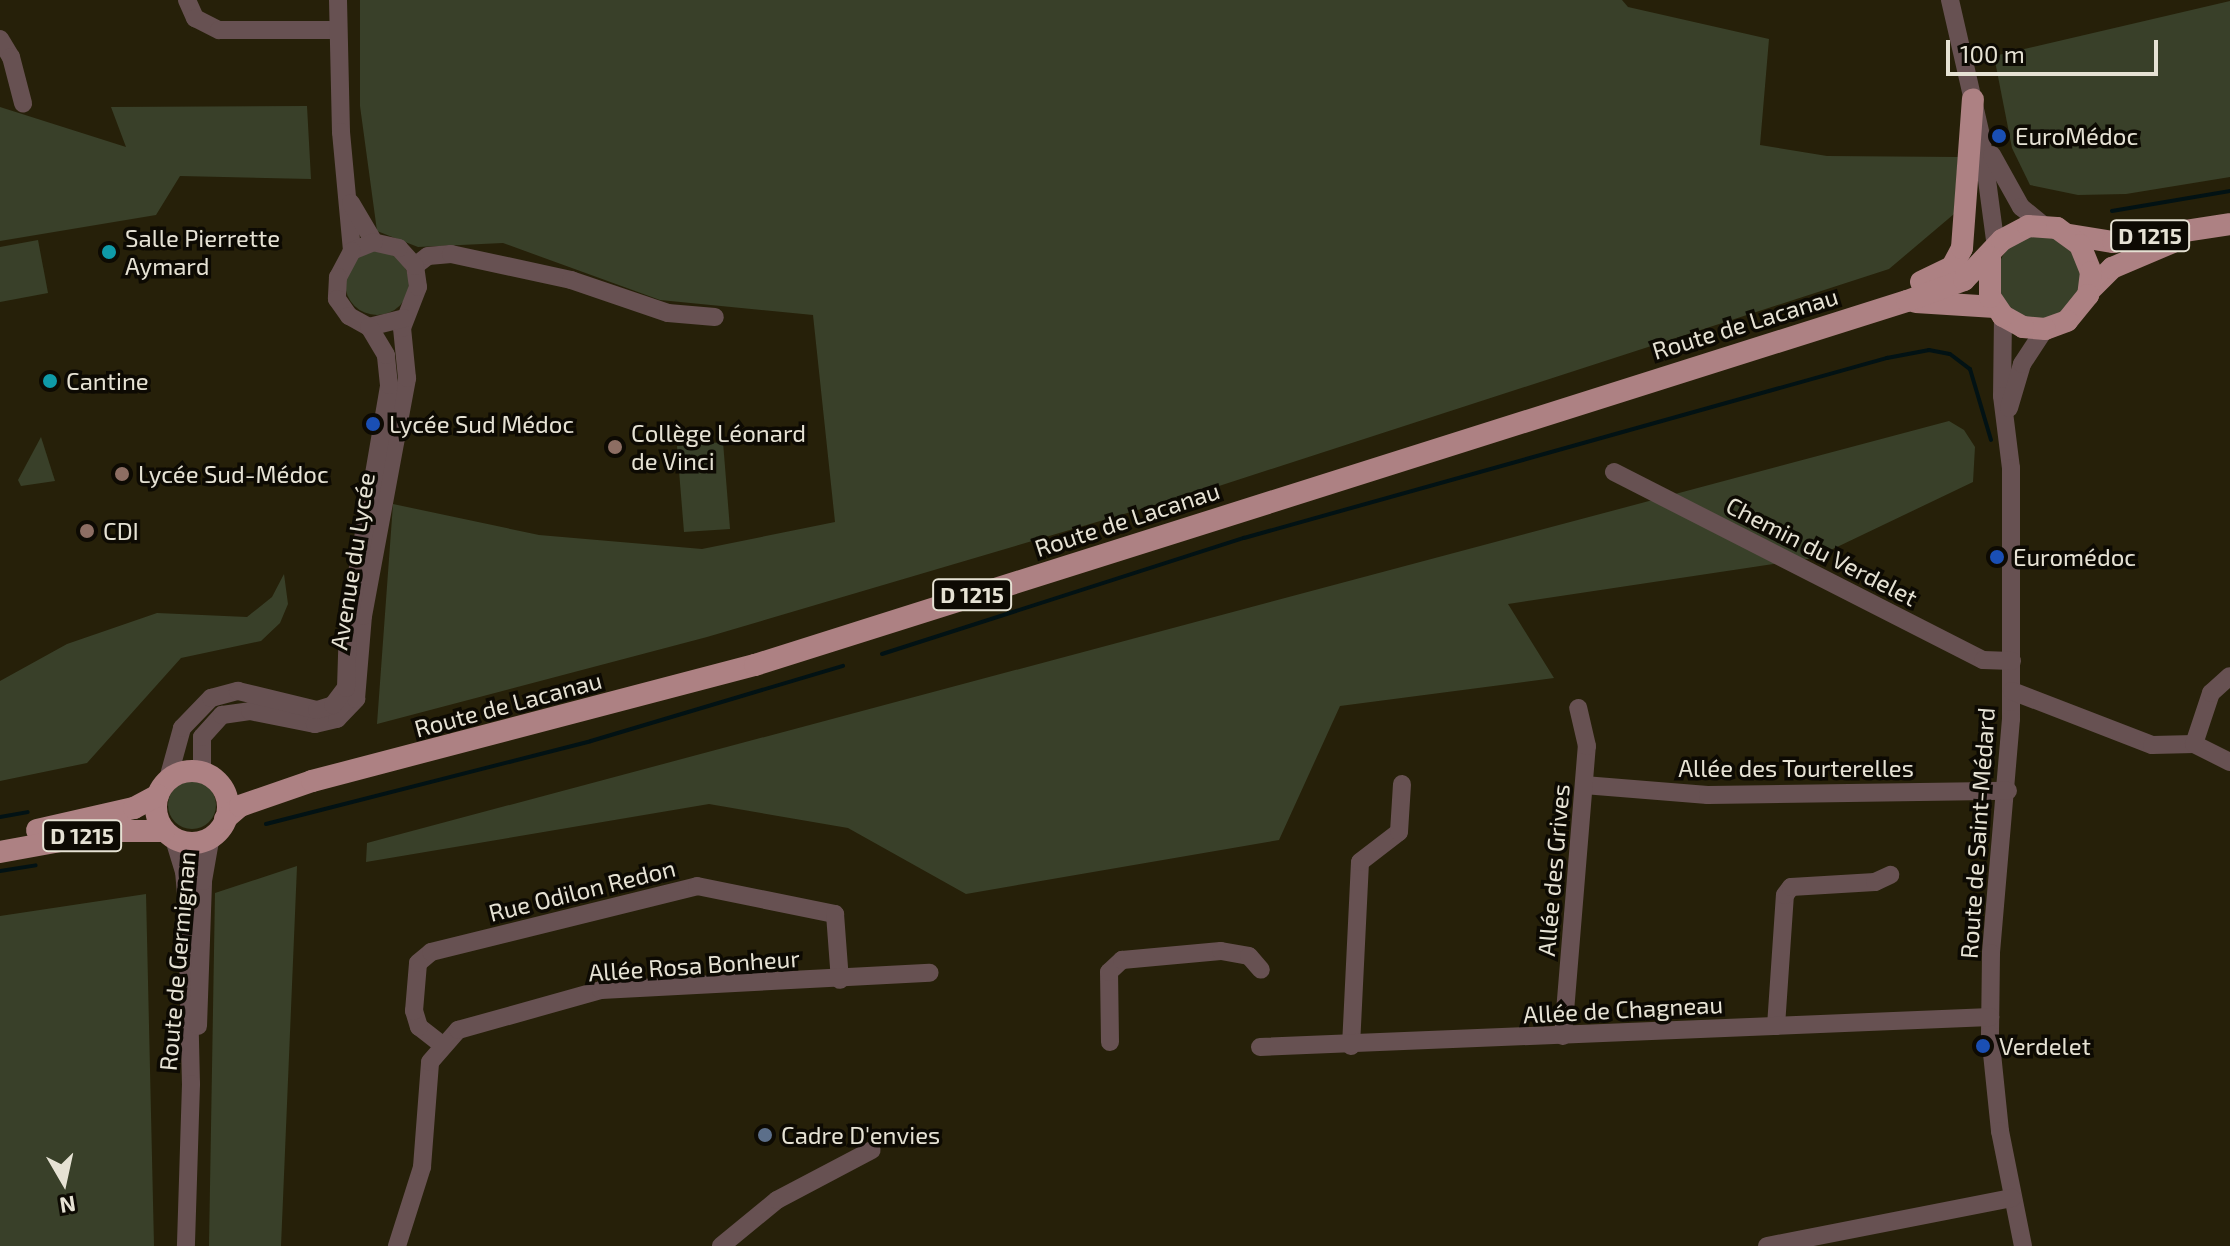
<!DOCTYPE html>
<meta charset="utf-8">
<style>
body{margin:0}
#map{position:relative;width:2230px;height:1246px;overflow:hidden;background:#262009;font-family:"Exo 2",sans-serif}
div>[style]{position:absolute}
.green>*{inset:0;background:#394029}
.round{border-radius:50%}
.stream>*{height:4px;margin:-2px;padding:0 2px;transform-origin:2px;border-radius:2px;background:#021214}
.minor>*{height:18px;margin:-9px;padding:0 9px;transform-origin:9px;border-radius:9px;background:#675152}
.major>*{height:22px;margin:-11px;padding:0 11px;transform-origin:11px;border-radius:11px;background:#ad8183}
.major>.ring{margin:-11px;padding:0;box-sizing:content-box;background:none;border:22px solid #ad8183;border-radius:50%}
.dots>*{width:22px;height:22px;translate:-50% -50%;box-sizing:border-box;border:4px solid #0d0a03;border-radius:50%}
span{translate:-50% -50%;white-space:nowrap;text-align:center;line-height:1.15;-webkit-text-stroke:7px #0d0a03;paint-order:stroke}
.shield-label span{padding:2px 6px;background:#0d0a03;border:2px solid;border-radius:6px;-webkit-text-stroke-width:0}
.shield-label{font-size:22px;color:#e6e2d4;font-weight:700}
.poi-label{font-size:24px;color:#e6e2d4}
.left{translate:0 -50%;text-align:left}
.street-label{font-size:24px;color:#e6e2d4}
.north{position:absolute;left:24px;top:1142px;width:80px;height:80px;-webkit-text-stroke:6px #0d0a03;paint-order:stroke;rotate:171deg;font-size:22px;font-weight:700;line-height:32px;text-align:center;color:#e6e2d4}
.north::after{content:'';display:block;margin:auto;width:28px;height:36px;background:#e6e2d4;clip-path:polygon(50% 0,100% 100%,50% 72%,0 100%)}
.scale{position:absolute;left:1946px;top:40px;width:212px;height:36px;box-sizing:border-box;border:4px solid #e6e2d4;border-top:0;padding-left:10px;font-size:24px;line-height:28px;white-space:nowrap;color:#e6e2d4;-webkit-text-stroke:6px #0d0a03;paint-order:stroke}
</style>
<div id="map">
<div class="green">
<i style="clip-path:polygon(360px 0,1622px 0,1628px 7px,1769px 39px,1760px 145px,1827px 156px,1958px 157px,1954px 214px,1889px 269px,1219px 486px,707px 637px,377px 724px,393px 504px,539px 535px,702px 549px,835px 522px,813px 315px,660px 300px,503px 243px,418px 247px,377px 231px,360px 106px)"></i>
<i style="clip-path:polygon(2230px 1px,2230px 177px,2126px 194px,2078px 195px,2030px 185px,2012px 148px,1994px 56px)"></i>
<i style="clip-path:polygon(307px 106px,311px 179px,180px 176px,156px 215px,0 241px,0 107px,126px 147px,111px 107px)"></i>
<i class="round" style="left:1997px;top:235px;width:84px;height:84px"></i>
<i style="clip-path:polygon(38px 240px,48px 293px,0 302px,0 247px)"></i>
<i class="round" style="left:345px;top:251px;width:64px;height:64px"></i>
<i style="clip-path:polygon(1949px 421px,1964px 430px,1975px 447px,1973px 482px,1814px 558px,1508px 604px,1554px 678px,1340px 706px,1279px 840px,966px 894px,848px 828px,709px 804px,366px 862px,367px 843px)"></i>
<i style="clip-path:polygon(41px 437px,55px 481px,21px 486px,18px 480px)"></i>
<i style="clip-path:polygon(723px 442px,730px 529px,684px 532px,677px 446px)"></i>
<i style="clip-path:polygon(284px 574px,288px 604px,280px 623px,261px 641px,181px 658px,87px 763px,0 781px,0 681px,67px 644px,157px 613px,247px 617px,272px 597px)"></i>
<i class="round" style="left:168px;top:781px;width:48px;height:48px"></i>
<i style="clip-path:polygon(297px 866px,281px 1246px,209px 1246px,215px 893px)"></i>
<i style="clip-path:polygon(146px 894px,154px 1246px,0 1246px,0 916px)"></i>
</div>
<div class="stream">
<i style="left:2112px;top:211px;width:120px;rotate:-9.6deg"></i>
<i style="left:882px;top:654px;width:380px;rotate:-17.8deg"></i>
<i style="left:1244px;top:538px;width:668px;rotate:-15.64deg"></i>
<i style="left:1887px;top:358px;width:43px;rotate:-10.8deg"></i>
<i style="left:1929px;top:350px;width:21px;rotate:11deg"></i>
<i style="left:1950px;top:354px;width:25px;rotate:37deg"></i>
<i style="left:1970px;top:369px;width:74px;rotate:73.5deg"></i>
<i style="left:0;top:817px;width:28px;rotate:-10deg"></i>
<i style="left:266px;top:824px;width:335px;rotate:-14.3deg"></i>
<i style="left:591px;top:741px;width:263px;rotate:-16.6deg"></i>
<i style="left:0;top:871px;width:36px;rotate:-9deg"></i>
</div>
<div class="minor">
<i style="left:187px;top:0;width:20px;rotate:66deg"></i>
<i style="left:195px;top:18px;width:27px;rotate:27deg"></i>
<i style="left:219px;top:30px;width:119px"></i>
<i style="left:338px;top:0;width:132px;rotate:88.7deg"></i>
<i style="left:341px;top:132px;width:120px;rotate:84.7deg"></i>
<i style="left:1950px;top:0;width:139px;rotate:77.1deg"></i>
<i style="left:1981px;top:135px;width:113px;rotate:82.4deg"></i>
<i style="left:0;top:39px;width:21px;rotate:59deg"></i>
<i style="left:11px;top:57px;width:48px;rotate:75.4deg"></i>
<i style="left:1992px;top:155px;width:60px;rotate:60.9deg"></i>
<i style="left:2021px;top:207px;width:28px;rotate:39deg"></i>
<i style="left:351px;top:203px;width:45px;rotate:59.5deg"></i>
<i style="left:415px;top:266px;width:16px;rotate:-38deg"></i>
<i style="left:428px;top:256px;width:23px;rotate:-5deg"></i>
<i style="left:451px;top:254px;width:123px;rotate:12.2deg"></i>
<i style="left:571px;top:280px;width:102px;rotate:18.8deg"></i>
<i style="left:668px;top:313px;width:47px;rotate:4.9deg"></i>
<i style="left:2003px;top:316px;width:80px;rotate:90.7deg"></i>
<i style="left:2002px;top:396px;width:73px;rotate:82.9deg"></i>
<i style="left:2011px;top:468px;width:251px;rotate:90deg"></i>
<i style="left:2011px;top:719px;width:235px;rotate:94.9deg"></i>
<i style="left:1991px;top:953px;width:81px;rotate:90.7deg"></i>
<i style="left:1990px;top:1034px;width:98px;rotate:84.1deg"></i>
<i style="left:2000px;top:1131px;width:117px;rotate:78.7deg"></i>
<i style="left:2009px;top:408px;width:46px;rotate:-73.5deg"></i>
<i style="left:2022px;top:364px;width:42px;rotate:-56.7deg"></i>
<i style="left:1614px;top:472px;width:414px;rotate:27deg"></i>
<i style="left:1983px;top:660px;width:29px;rotate:2deg"></i>
<i style="left:2012px;top:691px;width:150px;rotate:21.1deg"></i>
<i style="left:2152px;top:745px;width:42px;rotate:-1.4deg"></i>
<i style="left:2194px;top:744px;width:40px;rotate:26.6deg"></i>
<i style="left:2194px;top:744px;width:54px;rotate:-71.6deg"></i>
<i style="left:2211px;top:693px;width:25px;rotate:-42deg"></i>
<i style="left:202px;top:771px;width:34px;rotate:-90deg"></i>
<i style="left:202px;top:737px;width:30px;rotate:-48deg"></i>
<i style="left:222px;top:715px;width:28px;rotate:-8deg"></i>
<i style="left:250px;top:711px;width:66px;rotate:11.3deg"></i>
<i style="left:315px;top:724px;width:23px;rotate:-13deg"></i>
<i style="left:337px;top:719px;width:28px;rotate:-46deg"></i>
<i style="left:356px;top:699px;width:83px;rotate:-85.2deg"></i>
<i style="left:363px;top:616px;width:242px;rotate:-79.5deg"></i>
<i style="left:407px;top:378px;width:50px;rotate:-95.7deg"></i>
<i style="left:402px;top:328px;width:44px;rotate:-68.7deg"></i>
<i style="left:418px;top:287px;width:21px;rotate:-98deg"></i>
<i style="left:415px;top:266px;width:24px;rotate:-132deg"></i>
<i style="left:399px;top:248px;width:26px;rotate:-167deg"></i>
<i style="left:374px;top:242px;width:24px;rotate:158deg"></i>
<i style="left:352px;top:251px;width:30px;rotate:118deg"></i>
<i style="left:338px;top:277px;width:22px;rotate:93deg"></i>
<i style="left:337px;top:299px;width:21px;rotate:55deg"></i>
<i style="left:349px;top:316px;width:23px;rotate:29deg"></i>
<i style="left:369px;top:327px;width:36px;rotate:-14deg"></i>
<i style="left:168px;top:779px;width:53px;rotate:-74.6deg"></i>
<i style="left:182px;top:728px;width:42px;rotate:-46deg"></i>
<i style="left:211px;top:698px;width:28px;rotate:-15deg"></i>
<i style="left:238px;top:691px;width:81px;rotate:13.5deg"></i>
<i style="left:317px;top:710px;width:17px;rotate:-17deg"></i>
<i style="left:333px;top:705px;width:21px;rotate:-53deg"></i>
<i style="left:346px;top:688px;width:62px;rotate:-88.2deg"></i>
<i style="left:348px;top:626px;width:244px;rotate:-80.3deg"></i>
<i style="left:389px;top:385px;width:30px;rotate:-96deg"></i>
<i style="left:386px;top:355px;width:33px;rotate:-121deg"></i>
<i style="left:1584px;top:785px;width:124px;rotate:4.6deg"></i>
<i style="left:1708px;top:795px;width:300px;rotate:-0.8deg"></i>
<i style="left:174px;top:839px;width:34px;rotate:73deg"></i>
<i style="left:184px;top:871px;width:38px;rotate:85deg"></i>
<i style="left:187px;top:909px;width:175px;rotate:88.7deg"></i>
<i style="left:191px;top:1084px;width:162px;rotate:91.8deg"></i>
<i style="left:198px;top:1026px;width:145px;rotate:-88deg"></i>
<i style="left:203px;top:881px;width:41px;rotate:-80.1deg"></i>
<i style="left:1776px;top:1026px;width:131px;rotate:-86.1deg"></i>
<i style="left:1785px;top:895px;width:10px;rotate:-53deg"></i>
<i style="left:1791px;top:887px;width:84px;rotate:-3.4deg"></i>
<i style="left:1875px;top:882px;width:17px;rotate:-25deg"></i>
<i style="left:1563px;top:1036px;width:291px;rotate:-85.3deg"></i>
<i style="left:1587px;top:746px;width:39px;rotate:-103deg"></i>
<i style="left:1110px;top:1042px;width:70px;rotate:-90.8deg"></i>
<i style="left:1109px;top:972px;width:18px;rotate:-43deg"></i>
<i style="left:1122px;top:960px;width:99px;rotate:-5.2deg"></i>
<i style="left:1221px;top:951px;width:28px;rotate:10deg"></i>
<i style="left:1249px;top:956px;width:18px;rotate:49deg"></i>
<i style="left:441px;top:1044px;width:28px;rotate:-142deg"></i>
<i style="left:419px;top:1027px;width:17px;rotate:-107deg"></i>
<i style="left:414px;top:1011px;width:48px;rotate:-85.2deg"></i>
<i style="left:418px;top:963px;width:17px;rotate:-40deg"></i>
<i style="left:431px;top:952px;width:274px;rotate:-13.9deg"></i>
<i style="left:697px;top:886px;width:141px;rotate:11.5deg"></i>
<i style="left:835px;top:914px;width:66px;rotate:85.7deg"></i>
<i style="left:1351px;top:1046px;width:184px;rotate:-87.2deg"></i>
<i style="left:1360px;top:862px;width:49px;rotate:-37.6deg"></i>
<i style="left:1399px;top:832px;width:48px;rotate:-86.4deg"></i>
<i style="left:1260px;top:1047px;width:731px;rotate:-2.35deg"></i>
<i style="left:397px;top:1246px;width:83px;rotate:-72.4deg"></i>
<i style="left:422px;top:1167px;width:105px;rotate:-85.6deg"></i>
<i style="left:430px;top:1062px;width:43px;rotate:-48.8deg"></i>
<i style="left:458px;top:1030px;width:148px;rotate:-15.6deg"></i>
<i style="left:601px;top:990px;width:329px;rotate:-3deg"></i>
<i style="left:721px;top:1246px;width:72px;rotate:-39.4deg"></i>
<i style="left:777px;top:1200px;width:107px;rotate:-27.8deg"></i>
<i style="left:1767px;top:1246px;width:250px;rotate:-11.1deg"></i>
</div>
<div class="major">
<i style="left:2070px;top:235px;width:44px;rotate:9.2deg"></i>
<i style="left:2113px;top:242px;width:118px;rotate:-8.7deg"></i>
<i style="left:1921px;top:282px;width:34px;rotate:-26deg"></i>
<i style="left:1952px;top:267px;width:21px;rotate:-62deg"></i>
<i style="left:1962px;top:248px;width:149px;rotate:-85.8deg"></i>
<i style="left:2089px;top:291px;width:33px;rotate:-45deg"></i>
<i style="left:2112px;top:268px;width:66px;rotate:-23.1deg"></i>
<i style="left:1916px;top:302px;width:79px;rotate:3.6deg"></i>
<i class="ring" style="left:156px;top:771px;width:50px;height:50px"></i>
<i style="left:225px;top:819px;width:20px;rotate:-41deg"></i>
<i style="left:240px;top:806px;width:76px;rotate:-19.1deg"></i>
<i style="left:312px;top:781px;width:458px;rotate:-14.7deg"></i>
<i style="left:755px;top:665px;width:1208px;rotate:-17.54deg"></i>
<i style="left:1907px;top:301px;width:61px;rotate:-20.2deg"></i>
<i style="left:1964px;top:280px;width:55px;rotate:-46.5deg"></i>
<i style="left:2002px;top:240px;width:30px;rotate:-28deg"></i>
<i style="left:2028px;top:226px;width:29px;rotate:4deg"></i>
<i style="left:2057px;top:228px;width:29px;rotate:36deg"></i>
<i style="left:2080px;top:245px;width:29px;rotate:68deg"></i>
<i style="left:2091px;top:272px;width:23px;rotate:97deg"></i>
<i style="left:2088px;top:295px;width:33px;rotate:129deg"></i>
<i style="left:2067px;top:321px;width:23px;rotate:160deg"></i>
<i style="left:2045px;top:329px;width:22px;rotate:-175deg"></i>
<i style="left:2023px;top:327px;width:23px;rotate:-151deg"></i>
<i style="left:2003px;top:316px;width:23px;rotate:-124deg"></i>
<i style="left:1990px;top:297px;width:40px;rotate:-90deg"></i>
<i style="left:37px;top:830px;width:99px;rotate:-12.8deg"></i>
<i style="left:134px;top:808px;width:27px;rotate:-28deg"></i>
<i style="left:0;top:852px;width:116px;rotate:-10.4deg"></i>
<i style="left:114px;top:831px;width:50px"></i>
</div>
<div class="dots">
<i style="left:1999px;top:136px;background:#1a4fb4"></i>
<i style="left:109px;top:252px;background:#0f9aa8"></i>
<i style="left:50px;top:381px;background:#0f9aa8"></i>
<i style="left:373px;top:424px;background:#1a4fb4"></i>
<i style="left:615px;top:447px;background:#8d6e63"></i>
<i style="left:122px;top:474px;background:#8d6e63"></i>
<i style="left:87px;top:531px;background:#8d6e63"></i>
<i style="left:1997px;top:557px;background:#1a4fb4"></i>
<i style="left:1983px;top:1046px;background:#1a4fb4"></i>
<i style="left:765px;top:1135px;background:#5c6f8a"></i>
</div>
<div class="shield-label">
<span style="left:2150px;top:236px">D 1215</span>
<span style="left:972px;top:595px">D 1215</span>
<span style="left:82px;top:836px">D 1215</span>
</div>
<div class="poi-label">
<span class="left" style="left:2015px;top:136px">EuroMédoc</span>
<span class="left" style="left:125px;top:252px">Salle Pierrette<br>Aymard</span>
<span class="left" style="left:66px;top:381px">Cantine</span>
<span class="left" style="left:389px;top:424px">Lycée Sud Médoc</span>
<span class="left" style="left:631px;top:447px">Collège Léonard<br>de Vinci</span>
<span class="left" style="left:138px;top:474px">Lycée Sud-Médoc</span>
<span class="left" style="left:103px;top:531px">CDI</span>
<span class="left" style="left:2013px;top:557px">Euromédoc</span>
<span class="left" style="left:1999px;top:1046px">Verdelet</span>
<span class="left" style="left:781px;top:1135px">Cadre D'envies</span>
</div>
<div class="street-label">
<span style="left:1745px;top:323px;rotate:-17deg">Route de Lacanau</span>
<span style="left:1127px;top:519px;rotate:-18deg">Route de Lacanau</span>
<span style="left:1822px;top:551px;rotate:27deg">Chemin du Verdelet</span>
<span style="left:352px;top:561px;rotate:-81deg">Avenue du Lycée</span>
<span style="left:508px;top:704px;rotate:-15deg">Route de Lacanau</span>
<span style="left:1796px;top:768px">Allée des Tourterelles</span>
<span style="left:1977px;top:833px;rotate:-86deg">Route de Saint-Médard</span>
<span style="left:1553px;top:870px;rotate:-85deg">Allée des Grives</span>
<span style="left:582px;top:890px;rotate:-14deg">Rue Odilon Redon</span>
<span style="left:177px;top:961px;rotate:-85deg">Route de Germignan</span>
<span style="left:694px;top:965px;rotate:-4deg">Allée Rosa Bonheur</span>
<span style="left:1623px;top:1009px;rotate:-3deg">Allée de Chagneau</span>
</div>
<div class="north">N</div>
<div class="scale">100 m</div>
</div>
